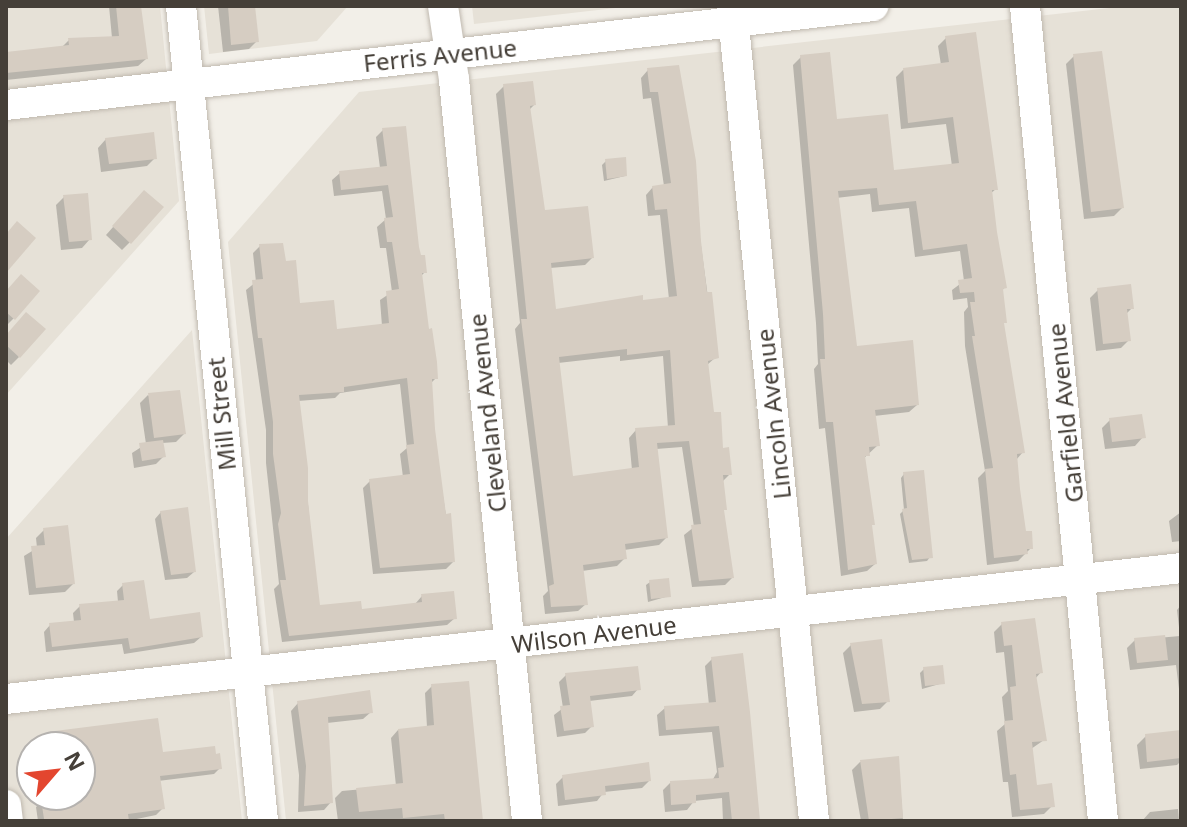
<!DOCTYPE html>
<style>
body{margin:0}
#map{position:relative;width:1187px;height:827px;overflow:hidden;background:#f2efe8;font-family:"Noto Sans",sans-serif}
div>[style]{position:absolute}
.residential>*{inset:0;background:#e6e1d7}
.shadow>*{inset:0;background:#0003}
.building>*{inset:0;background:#d6cdc2}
.roads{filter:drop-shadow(0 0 2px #c0b9af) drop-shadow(0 0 2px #c0b9af)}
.minor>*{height:30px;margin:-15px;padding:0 15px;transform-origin:15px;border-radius:15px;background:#fff}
span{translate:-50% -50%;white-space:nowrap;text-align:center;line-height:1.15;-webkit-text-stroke:7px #fff;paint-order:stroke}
.street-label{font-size:24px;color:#453f38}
.frame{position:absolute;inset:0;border:8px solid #453f38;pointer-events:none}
.north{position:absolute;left:16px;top:731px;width:80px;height:80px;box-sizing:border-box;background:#fff;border:2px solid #b5b2af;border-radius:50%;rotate:62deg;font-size:22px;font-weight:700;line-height:32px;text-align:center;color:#453f38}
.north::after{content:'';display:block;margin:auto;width:28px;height:36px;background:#e3462f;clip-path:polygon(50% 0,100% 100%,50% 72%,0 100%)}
</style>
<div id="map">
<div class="residential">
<i style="clip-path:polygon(6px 6px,160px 6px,179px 201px,6px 395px)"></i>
<i style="clip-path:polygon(204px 6px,348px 6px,317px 41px,209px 54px)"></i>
<i style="clip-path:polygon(472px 6px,633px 6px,474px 24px)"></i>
<i style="clip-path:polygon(1127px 6px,1181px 6px,1181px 821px,286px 821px,228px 242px,359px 92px)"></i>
<i style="clip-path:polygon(evenodd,192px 330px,242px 821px,6px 821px,6px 539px,192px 330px,32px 747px,80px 747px,80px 795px,32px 795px,32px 747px)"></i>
</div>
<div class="shadow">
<i style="clip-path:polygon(109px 6px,140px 6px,146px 59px,138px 66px,6px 80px,6px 42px,7px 54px,61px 48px,69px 40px,112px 38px)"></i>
<i style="clip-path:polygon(218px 6px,253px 6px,257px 41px,249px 49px,223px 52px)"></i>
<i style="clip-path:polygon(946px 38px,996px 189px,990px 194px,1005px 287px,1001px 292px,1002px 325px,1023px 452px,1016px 460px,1024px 533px,1031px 548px,1018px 561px,987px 565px,978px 478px,985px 471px,965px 346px,964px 312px,968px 307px,967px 298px,953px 300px,952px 290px,964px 281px,960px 251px,915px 257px,909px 208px,872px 212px,870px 194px,836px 198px,856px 349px,917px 405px,909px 412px,874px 416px,878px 445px,863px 459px,873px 524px,870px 527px,875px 564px,867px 571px,841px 576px,825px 428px,819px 429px,814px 369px,818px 364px,816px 323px,793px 65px,801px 57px,836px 122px,892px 172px,952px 166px,946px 124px,901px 129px,896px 77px,903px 70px,941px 65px,938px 46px)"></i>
<i style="clip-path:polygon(1074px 56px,1122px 208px,1114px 216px,1084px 219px,1066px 64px)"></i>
<i style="clip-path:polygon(evenodd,677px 67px,716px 357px,707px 365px,712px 414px,730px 474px,722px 482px,725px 509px,722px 512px,732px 578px,725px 585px,692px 587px,684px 535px,694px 527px,682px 447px,656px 449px,666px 538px,659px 545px,624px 550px,625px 558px,617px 566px,582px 571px,586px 604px,578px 611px,545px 614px,543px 596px,548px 591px,515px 329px,520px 323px,496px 94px,504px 86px,534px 105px,529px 110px,544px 213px,592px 258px,585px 265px,550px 268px,555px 311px,669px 299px,660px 215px,648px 216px,646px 195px,653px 187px,664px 186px,651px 98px,643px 99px,641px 78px,648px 70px,677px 67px,620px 356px,620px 361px,663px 356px,668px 428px,636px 430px,629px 438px,632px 470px,571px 479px,558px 363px,620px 356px)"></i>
<i style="clip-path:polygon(383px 130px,425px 272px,420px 277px,436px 378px,430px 384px,433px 430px,453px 562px,446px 569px,373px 574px,363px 488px,370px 481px,403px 477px,400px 454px,407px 448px,400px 384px,340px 393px,335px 398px,298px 401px,318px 608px,360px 611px,415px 604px,422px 596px,455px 618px,447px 625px,282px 642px,274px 589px,279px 584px,266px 463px,266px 430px,246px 290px,256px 282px,253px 253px,260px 246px,298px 305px,336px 331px,382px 326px,380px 300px,392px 292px,386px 248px,380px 248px,377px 227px,386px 219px,382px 191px,334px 196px,332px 180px,340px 173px,380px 168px,376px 137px)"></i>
<i style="clip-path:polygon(106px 139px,155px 158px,147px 166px,101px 172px,98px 148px)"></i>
<i style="clip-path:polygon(606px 161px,625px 176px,604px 181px,602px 165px)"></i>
<i style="clip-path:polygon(64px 197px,90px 239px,82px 248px,61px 250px,56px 205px)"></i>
<i style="clip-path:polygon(137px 200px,130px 242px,122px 250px,106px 235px)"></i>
<i style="clip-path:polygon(1098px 290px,1132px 308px,1126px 314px,1129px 340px,1121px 348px,1096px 351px,1090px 298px)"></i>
<i style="clip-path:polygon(37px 291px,13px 319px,6px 326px,6px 293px)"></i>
<i style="clip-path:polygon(6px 337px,19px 357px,11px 365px,6px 360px)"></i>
<i style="clip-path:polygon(148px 395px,184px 434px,176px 442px,162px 443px,164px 456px,156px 464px,134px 468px,132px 453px,146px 444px,140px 403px)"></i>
<i style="clip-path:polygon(1110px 420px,1143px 437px,1135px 446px,1105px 449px,1102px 428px)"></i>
<i style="clip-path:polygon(904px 474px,930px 557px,927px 561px,909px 563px,900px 514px,904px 510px,901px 478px)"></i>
<i style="clip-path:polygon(161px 512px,194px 572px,187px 578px,165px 580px,155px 519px)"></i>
<i style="clip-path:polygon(1181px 512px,1181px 541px,1172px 542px,1169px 521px)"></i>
<i style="clip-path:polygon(44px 530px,73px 584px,65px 592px,29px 595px,24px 556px,37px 548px,36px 538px)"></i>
<i style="clip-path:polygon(650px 582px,669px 596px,648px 602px,646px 585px)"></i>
<i style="clip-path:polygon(123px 585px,148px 621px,201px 637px,194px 643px,124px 654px,122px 644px,46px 652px,44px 632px,50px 625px,74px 622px,73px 613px,80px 606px,118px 602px,117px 591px)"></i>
<i style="clip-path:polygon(1181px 605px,1181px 705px,1176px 665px,1130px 670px,1127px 648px,1135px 640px,1180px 636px,1177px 610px)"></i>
<i style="clip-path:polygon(1002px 624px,1041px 672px,1035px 679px,1044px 740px,1031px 749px,1035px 787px,1052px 806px,1044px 814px,1012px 817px,1008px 782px,1003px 782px,997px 731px,1005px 724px,1002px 697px,1008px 691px,1004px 652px,996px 653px,994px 632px)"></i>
<i style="clip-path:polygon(851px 645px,888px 701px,880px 709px,854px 712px,843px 653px)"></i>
<i style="clip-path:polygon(712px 659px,758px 821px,723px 821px,722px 798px,694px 801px,687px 810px,665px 812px,663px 790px,670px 783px,712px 781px,717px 772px,712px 732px,659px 736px,657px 715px,665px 708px,709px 705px,705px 666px)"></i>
<i style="clip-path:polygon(924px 669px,943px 683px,922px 689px,920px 673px)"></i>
<i style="clip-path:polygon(566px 675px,638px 689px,632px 696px,589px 701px,592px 726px,585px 733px,557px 737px,554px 715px,563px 708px,559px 682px)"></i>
<i style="clip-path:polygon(432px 686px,481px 821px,338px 821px,335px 798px,342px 791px,396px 786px,391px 738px,398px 730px,427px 727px,425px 693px)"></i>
<i style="clip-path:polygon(298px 703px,371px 712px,363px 719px,327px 723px,331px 802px,324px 810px,298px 812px,299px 775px,291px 711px)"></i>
<i style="clip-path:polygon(1181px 732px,1181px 761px,1177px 765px,1140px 769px,1137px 745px,1146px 736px)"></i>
<i style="clip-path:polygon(48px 734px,161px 754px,220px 768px,214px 774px,158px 781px,162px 809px,156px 815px,127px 821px,38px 821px,36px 807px,45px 800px,45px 795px,80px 795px,80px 747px,42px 747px,41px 740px)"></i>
<i style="clip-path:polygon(898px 759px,903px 821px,861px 821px,852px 770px,860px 762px)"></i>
<i style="clip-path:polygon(563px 777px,649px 781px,642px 788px,604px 792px,597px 801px,558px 806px,556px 784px)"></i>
<i style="clip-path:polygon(1178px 809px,1179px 821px,1142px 821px,1150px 812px)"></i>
</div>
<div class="building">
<i style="clip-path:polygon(116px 6px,141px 6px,148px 59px,6px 73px,6px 52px,69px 45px,68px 38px,119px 36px)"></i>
<i style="clip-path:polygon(228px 6px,255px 6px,259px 42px,231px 45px)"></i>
<i style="clip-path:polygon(976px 32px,998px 190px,992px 190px,997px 232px,1007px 288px,1003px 289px,1007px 323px,1004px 323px,1025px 453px,1017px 454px,1020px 489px,1026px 531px,1032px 531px,1033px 549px,1027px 549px,1028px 554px,994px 558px,985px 469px,993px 468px,972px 336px,975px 336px,970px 302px,975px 302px,974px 292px,960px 293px,958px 280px,972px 278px,967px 244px,923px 250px,916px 201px,879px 205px,877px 188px,838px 191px,857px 346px,913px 340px,919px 405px,875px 410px,880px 446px,869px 447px,870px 456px,865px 456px,875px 525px,872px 525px,877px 564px,848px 570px,833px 422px,826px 422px,820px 359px,825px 359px,823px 314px,800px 55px,830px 52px,837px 119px,888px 114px,894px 170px,959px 163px,953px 117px,908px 123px,903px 68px,949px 62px,945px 36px)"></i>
<i style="clip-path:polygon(1102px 51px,1124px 208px,1091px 212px,1073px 54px)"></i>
<i style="clip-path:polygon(evenodd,679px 65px,696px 161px,701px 241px,707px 292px,712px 292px,719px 358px,708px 361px,714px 412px,721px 412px,723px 448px,729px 447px,732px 475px,723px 475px,727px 510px,724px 510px,734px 578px,699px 581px,691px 525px,701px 524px,689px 441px,657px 443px,668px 538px,625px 544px,627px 559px,583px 565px,588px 605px,551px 607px,549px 586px,554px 584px,521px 319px,527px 319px,503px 84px,533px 81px,536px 105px,530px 106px,545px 210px,588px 206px,594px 258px,551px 263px,556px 309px,643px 295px,643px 300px,677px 296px,667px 209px,655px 210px,652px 186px,671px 183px,658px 92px,650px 92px,647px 68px,679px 65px,627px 349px,627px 355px,670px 350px,675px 425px,635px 428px,639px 467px,573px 476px,559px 357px,627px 349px)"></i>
<i style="clip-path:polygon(406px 126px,419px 247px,421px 255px,425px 255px,427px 273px,422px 273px,429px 329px,432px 328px,437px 362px,438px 379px,432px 379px,435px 429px,446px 514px,451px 513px,455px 562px,380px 568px,369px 479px,410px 474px,406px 445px,414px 444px,407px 378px,344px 387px,344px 392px,299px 395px,308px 468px,308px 501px,320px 605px,361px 601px,362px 609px,422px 602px,421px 594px,454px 591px,457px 619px,289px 636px,280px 580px,286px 580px,278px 524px,281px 513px,273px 454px,273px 422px,262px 338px,258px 338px,252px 280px,263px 279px,259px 244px,283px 243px,286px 261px,296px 260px,300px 303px,334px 300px,337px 329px,389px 323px,386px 291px,399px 289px,392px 242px,387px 242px,384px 218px,393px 217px,388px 185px,341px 190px,339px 171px,387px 166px,382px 128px)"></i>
<i style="clip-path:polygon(154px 132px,157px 159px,109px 164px,105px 138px)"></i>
<i style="clip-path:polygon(626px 157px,627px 176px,607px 179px,605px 159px)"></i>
<i style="clip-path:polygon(144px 190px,164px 207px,131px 244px,112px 226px)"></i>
<i style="clip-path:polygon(88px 193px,92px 240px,69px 242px,63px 195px)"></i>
<i style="clip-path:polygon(17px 221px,36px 238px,6px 273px,6px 234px)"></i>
<i style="clip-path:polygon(21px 274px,40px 291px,15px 320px,6px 312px,6px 291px)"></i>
<i style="clip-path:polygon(1131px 284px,1134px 309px,1127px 309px,1131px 341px,1103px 344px,1097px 288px)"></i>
<i style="clip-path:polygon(26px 312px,46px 329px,20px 358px,6px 345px,6px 335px)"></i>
<i style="clip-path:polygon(180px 390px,186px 434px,154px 438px,148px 393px)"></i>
<i style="clip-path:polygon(1142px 414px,1146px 438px,1112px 442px,1109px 418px)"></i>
<i style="clip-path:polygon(163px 440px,166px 457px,142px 461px,139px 443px)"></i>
<i style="clip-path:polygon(924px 470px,933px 558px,912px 560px,902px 509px,907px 508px,903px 472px)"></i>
<i style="clip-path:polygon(188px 507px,196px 572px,171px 575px,160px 511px)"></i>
<i style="clip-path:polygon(68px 525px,75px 584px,36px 588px,31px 546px,45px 545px,43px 528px)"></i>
<i style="clip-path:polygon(669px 578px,671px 597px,651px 599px,649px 580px)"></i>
<i style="clip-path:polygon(144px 580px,150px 619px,200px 612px,203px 637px,130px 649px,128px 638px,52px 647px,49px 623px,81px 620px,79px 604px,124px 600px,122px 583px)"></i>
<i style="clip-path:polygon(1035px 618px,1043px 673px,1036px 674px,1047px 741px,1032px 742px,1037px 785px,1052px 783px,1055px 807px,1020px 810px,1016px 774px,1010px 775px,1004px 721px,1013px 720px,1010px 687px,1016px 686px,1012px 645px,1004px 646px,1001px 622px)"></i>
<i style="clip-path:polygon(1165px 635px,1168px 660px,1137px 663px,1134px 638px)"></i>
<i style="clip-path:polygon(882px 639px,890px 702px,862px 704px,850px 643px)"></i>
<i style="clip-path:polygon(743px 653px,750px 712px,760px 821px,732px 821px,729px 792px,696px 795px,696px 803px,671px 805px,670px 781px,719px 778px,718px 768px,724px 767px,719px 726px,666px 730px,664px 706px,716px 702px,711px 657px)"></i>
<i style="clip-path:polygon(943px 665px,945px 684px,925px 686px,923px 667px)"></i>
<i style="clip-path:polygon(638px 666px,641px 690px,590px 696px,594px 727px,564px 731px,560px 706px,570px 705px,565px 673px)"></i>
<i style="clip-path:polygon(469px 681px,483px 821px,445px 821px,444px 814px,403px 818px,402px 808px,359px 812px,356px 788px,403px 783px,398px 729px,434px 725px,431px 684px)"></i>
<i style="clip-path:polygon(370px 690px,373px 713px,328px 717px,333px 803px,304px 806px,306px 766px,297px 701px)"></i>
<i style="clip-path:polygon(158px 718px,163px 752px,215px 746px,216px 754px,220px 753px,222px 769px,160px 776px,165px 809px,128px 814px,129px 821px,44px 819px,41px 799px,80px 795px,80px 747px,49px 747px,47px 732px)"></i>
<i style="clip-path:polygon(1181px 730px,1181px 758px,1147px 762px,1145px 734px)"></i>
<i style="clip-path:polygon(899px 756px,903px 818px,869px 821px,860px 760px)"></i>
<i style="clip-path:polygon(649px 762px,651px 781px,605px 786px,606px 795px,565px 800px,562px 775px)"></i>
</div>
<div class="roads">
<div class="minor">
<i style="left:181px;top:6px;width:819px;rotate:84.25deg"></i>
<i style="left:443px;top:6px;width:75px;rotate:81.5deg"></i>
<i style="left:454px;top:80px;width:745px;rotate:84.37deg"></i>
<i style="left:732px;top:6px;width:819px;rotate:84.25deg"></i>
<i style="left:1025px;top:6px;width:819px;rotate:84.53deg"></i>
<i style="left:6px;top:105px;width:873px;rotate:-6.51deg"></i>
<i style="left:6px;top:699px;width:1182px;rotate:-6.36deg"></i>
<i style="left:6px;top:805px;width:16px;rotate:83deg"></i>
</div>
</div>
<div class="street-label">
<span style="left:440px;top:55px;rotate:-6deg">Ferris Avenue</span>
<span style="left:487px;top:413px;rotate:-96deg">Cleveland Avenue</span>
<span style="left:1065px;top:413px;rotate:-96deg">Garfield Avenue</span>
<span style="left:221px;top:414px;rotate:-96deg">Mill Street</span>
<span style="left:773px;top:414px;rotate:-96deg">Lincoln Avenue</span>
<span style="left:594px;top:634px;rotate:-7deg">Wilson Avenue</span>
</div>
<div class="frame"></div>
<div class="north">N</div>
</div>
